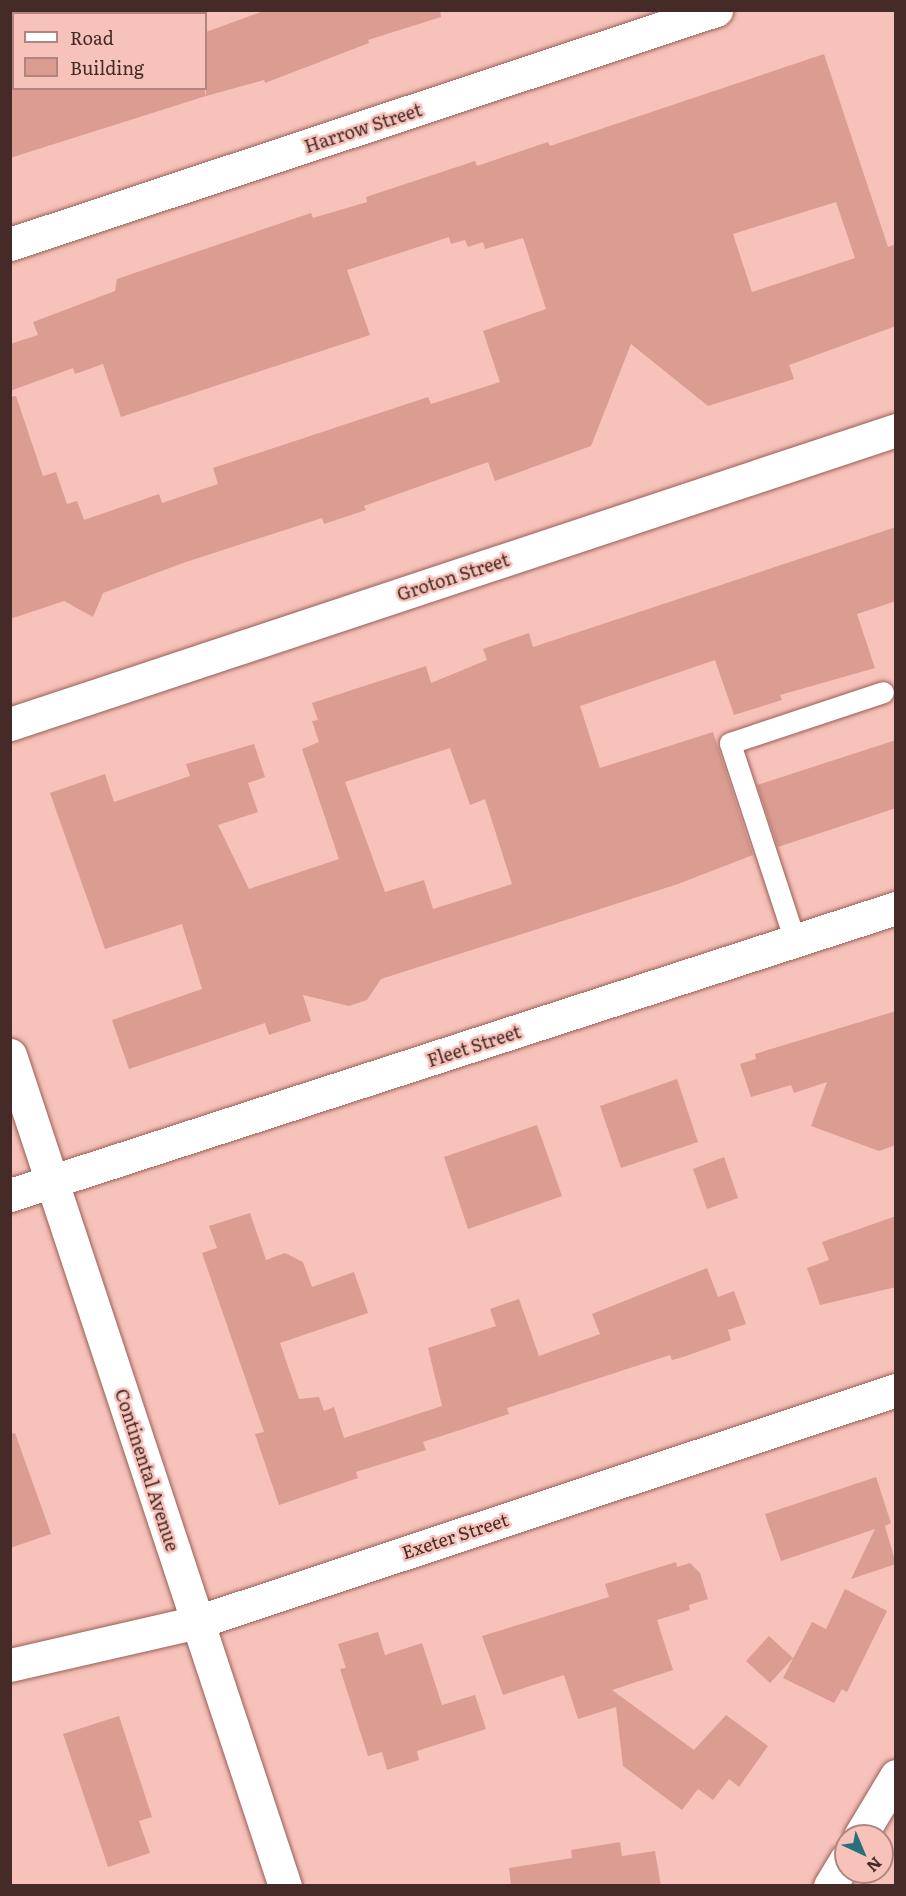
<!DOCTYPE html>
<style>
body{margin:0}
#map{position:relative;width:906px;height:1896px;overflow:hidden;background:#f7c2ba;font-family:Literata,serif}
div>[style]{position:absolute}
.building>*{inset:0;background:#db9c92}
.roads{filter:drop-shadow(0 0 2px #985e55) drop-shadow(0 0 2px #985e55)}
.service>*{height:21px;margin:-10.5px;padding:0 10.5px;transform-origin:10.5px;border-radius:10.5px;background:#fff}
.minor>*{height:33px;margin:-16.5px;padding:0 16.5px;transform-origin:16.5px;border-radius:16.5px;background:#fff}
span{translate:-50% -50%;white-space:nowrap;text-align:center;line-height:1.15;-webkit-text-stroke:5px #f7c2ba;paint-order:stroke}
.street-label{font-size:18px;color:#442b27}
.frame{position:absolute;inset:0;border:12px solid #442b27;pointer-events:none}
.legend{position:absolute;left:12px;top:12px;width:195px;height:78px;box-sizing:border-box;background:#f7c2ba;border:2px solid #af867f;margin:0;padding:8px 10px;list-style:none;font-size:18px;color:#442b27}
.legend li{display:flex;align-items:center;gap:12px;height:30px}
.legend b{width:30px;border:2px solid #af867f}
.north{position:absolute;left:834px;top:1824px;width:60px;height:60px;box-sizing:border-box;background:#f7c2ba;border:2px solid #af867f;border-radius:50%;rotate:136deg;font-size:16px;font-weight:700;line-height:24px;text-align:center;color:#442b27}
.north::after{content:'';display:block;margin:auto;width:21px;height:27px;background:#28717b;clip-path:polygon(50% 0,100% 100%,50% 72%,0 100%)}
</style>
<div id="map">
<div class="building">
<i style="clip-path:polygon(266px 10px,440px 10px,441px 17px,368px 40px,369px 43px,265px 83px,264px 80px,206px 96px,10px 158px,10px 88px,204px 88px,206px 96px,206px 32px)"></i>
<i style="clip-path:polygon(evenodd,824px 54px,888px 247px,896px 244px,896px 326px,789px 365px,794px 379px,708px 406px,631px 344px,591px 446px,495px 481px,488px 462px,364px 506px,366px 510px,324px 524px,322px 518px,183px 563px,103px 593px,93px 617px,64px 601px,10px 619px,10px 397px,16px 396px,43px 476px,56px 472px,67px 504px,77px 501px,84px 520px,159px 494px,162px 503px,218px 484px,213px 468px,428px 397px,431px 404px,500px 382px,483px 331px,546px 309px,523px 238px,485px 249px,483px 242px,468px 247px,465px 240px,451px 244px,449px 237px,347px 270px,370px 335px,121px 417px,103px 364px,75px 374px,73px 368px,10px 391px,10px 344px,38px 335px,33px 322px,115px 291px,117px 279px,199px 251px,311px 213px,313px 218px,367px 202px,366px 197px,475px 161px,477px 166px,548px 142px,550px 146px,824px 54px,836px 202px,855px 258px,752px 292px,733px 234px,836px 202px)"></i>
<i style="clip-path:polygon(evenodd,896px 527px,896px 601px,857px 614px,875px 668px,780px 695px,782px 700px,734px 715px,715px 660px,580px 706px,600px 768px,713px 732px,753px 855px,678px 884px,381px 979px,367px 1000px,349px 1006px,303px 995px,311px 1021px,269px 1035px,265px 1023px,129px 1069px,112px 1020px,202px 989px,182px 924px,105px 949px,50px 793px,105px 774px,114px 802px,190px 776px,186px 764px,254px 744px,265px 777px,248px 783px,258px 812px,218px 825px,249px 889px,339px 859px,302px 749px,319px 742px,312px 721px,318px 720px,312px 703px,426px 666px,431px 683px,487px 660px,483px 649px,529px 633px,533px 647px,896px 527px,450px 748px,470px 805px,485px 799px,512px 884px,433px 909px,424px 880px,385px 892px,345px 782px,450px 748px)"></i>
<i style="clip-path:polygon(896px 740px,896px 808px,778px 847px,757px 785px)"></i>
<i style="clip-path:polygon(896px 1011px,896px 1145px,879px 1151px,811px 1126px,827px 1082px,794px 1093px,791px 1085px,751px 1097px,740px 1064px,756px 1059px,755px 1054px)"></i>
<i style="clip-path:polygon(677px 1079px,698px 1142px,621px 1168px,600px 1106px)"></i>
<i style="clip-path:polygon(537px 1125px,562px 1196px,468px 1229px,444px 1157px)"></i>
<i style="clip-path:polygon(724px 1157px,738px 1198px,707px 1209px,693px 1169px)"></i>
<i style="clip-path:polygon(250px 1213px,266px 1260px,285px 1253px,303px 1262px,312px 1287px,354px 1272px,368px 1313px,280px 1343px,299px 1399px,319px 1397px,324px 1411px,334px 1407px,344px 1438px,442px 1406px,428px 1348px,496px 1326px,490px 1309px,519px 1299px,539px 1356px,600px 1334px,592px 1314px,707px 1268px,718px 1297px,734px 1291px,746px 1324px,728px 1330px,731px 1340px,683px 1357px,672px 1360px,670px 1355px,507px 1408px,509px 1414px,423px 1442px,426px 1450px,356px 1472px,358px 1478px,279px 1505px,255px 1434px,264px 1432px,202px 1253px,217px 1248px,209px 1226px)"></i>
<i style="clip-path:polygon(896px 1216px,896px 1287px,820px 1305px,807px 1268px,829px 1260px,822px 1242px)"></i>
<i style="clip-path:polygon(15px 1433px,51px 1534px,10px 1548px,10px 1434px)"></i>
<i style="clip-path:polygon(876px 1477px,891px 1523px,885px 1526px,896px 1564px,851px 1579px,875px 1529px,781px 1561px,765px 1514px)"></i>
<i style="clip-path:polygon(676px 1562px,677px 1567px,690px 1563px,700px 1573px,708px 1599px,689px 1605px,690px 1610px,657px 1620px,673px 1670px,612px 1690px,694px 1750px,726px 1715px,768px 1746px,739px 1787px,729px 1779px,713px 1800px,698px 1789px,682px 1810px,623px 1766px,616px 1707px,578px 1719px,564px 1675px,503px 1695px,482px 1636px,609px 1597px,605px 1584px)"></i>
<i style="clip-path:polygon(845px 1589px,887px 1611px,847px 1692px,842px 1689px,834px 1703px,783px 1678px,812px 1622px,826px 1629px)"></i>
<i style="clip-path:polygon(378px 1632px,385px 1655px,422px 1643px,442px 1705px,475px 1695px,486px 1729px,417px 1751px,419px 1760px,387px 1770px,382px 1752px,368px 1756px,340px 1669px,346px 1668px,338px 1644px)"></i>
<i style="clip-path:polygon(769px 1636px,793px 1658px,770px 1683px,746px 1661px)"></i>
<i style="clip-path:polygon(119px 1716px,152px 1817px,139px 1821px,150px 1853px,108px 1867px,63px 1734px)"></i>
<i style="clip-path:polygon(620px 1842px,622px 1856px,655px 1851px,661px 1886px,511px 1886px,509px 1868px,572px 1858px,571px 1850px)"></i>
</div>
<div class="roads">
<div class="service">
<i style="left:795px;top:941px;width:208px;rotate:-108.2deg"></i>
<i style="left:730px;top:743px;width:161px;rotate:-18.4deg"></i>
</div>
<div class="minor">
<i style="left:10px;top:244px;width:744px;rotate:-18.34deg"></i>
<i style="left:10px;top:724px;width:934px;rotate:-18.36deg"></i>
<i style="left:10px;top:1055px;width:875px;rotate:71.69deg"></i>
<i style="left:10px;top:1195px;width:931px;rotate:-17.95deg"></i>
<i style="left:10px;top:1665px;width:192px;rotate:-12.9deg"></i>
<i style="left:197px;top:1622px;width:736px;rotate:-18.36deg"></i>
<i style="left:860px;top:1836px;width:70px;rotate:-59deg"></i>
<i style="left:830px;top:1886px;width:31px;rotate:-59deg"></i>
</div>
</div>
<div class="street-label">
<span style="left:363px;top:128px;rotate:-18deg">Harrow Street</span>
<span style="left:453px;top:577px;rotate:-18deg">Groton Street</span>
<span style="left:474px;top:1046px;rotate:-18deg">Fleet Street</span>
<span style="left:147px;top:1470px;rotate:72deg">Continental Avenue</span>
<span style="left:455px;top:1536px;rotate:-18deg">Exeter Street</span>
</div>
<div class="frame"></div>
<ul class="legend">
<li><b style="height:8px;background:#fff"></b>Road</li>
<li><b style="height:16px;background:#db9c92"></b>Building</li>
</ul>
<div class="north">N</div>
</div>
